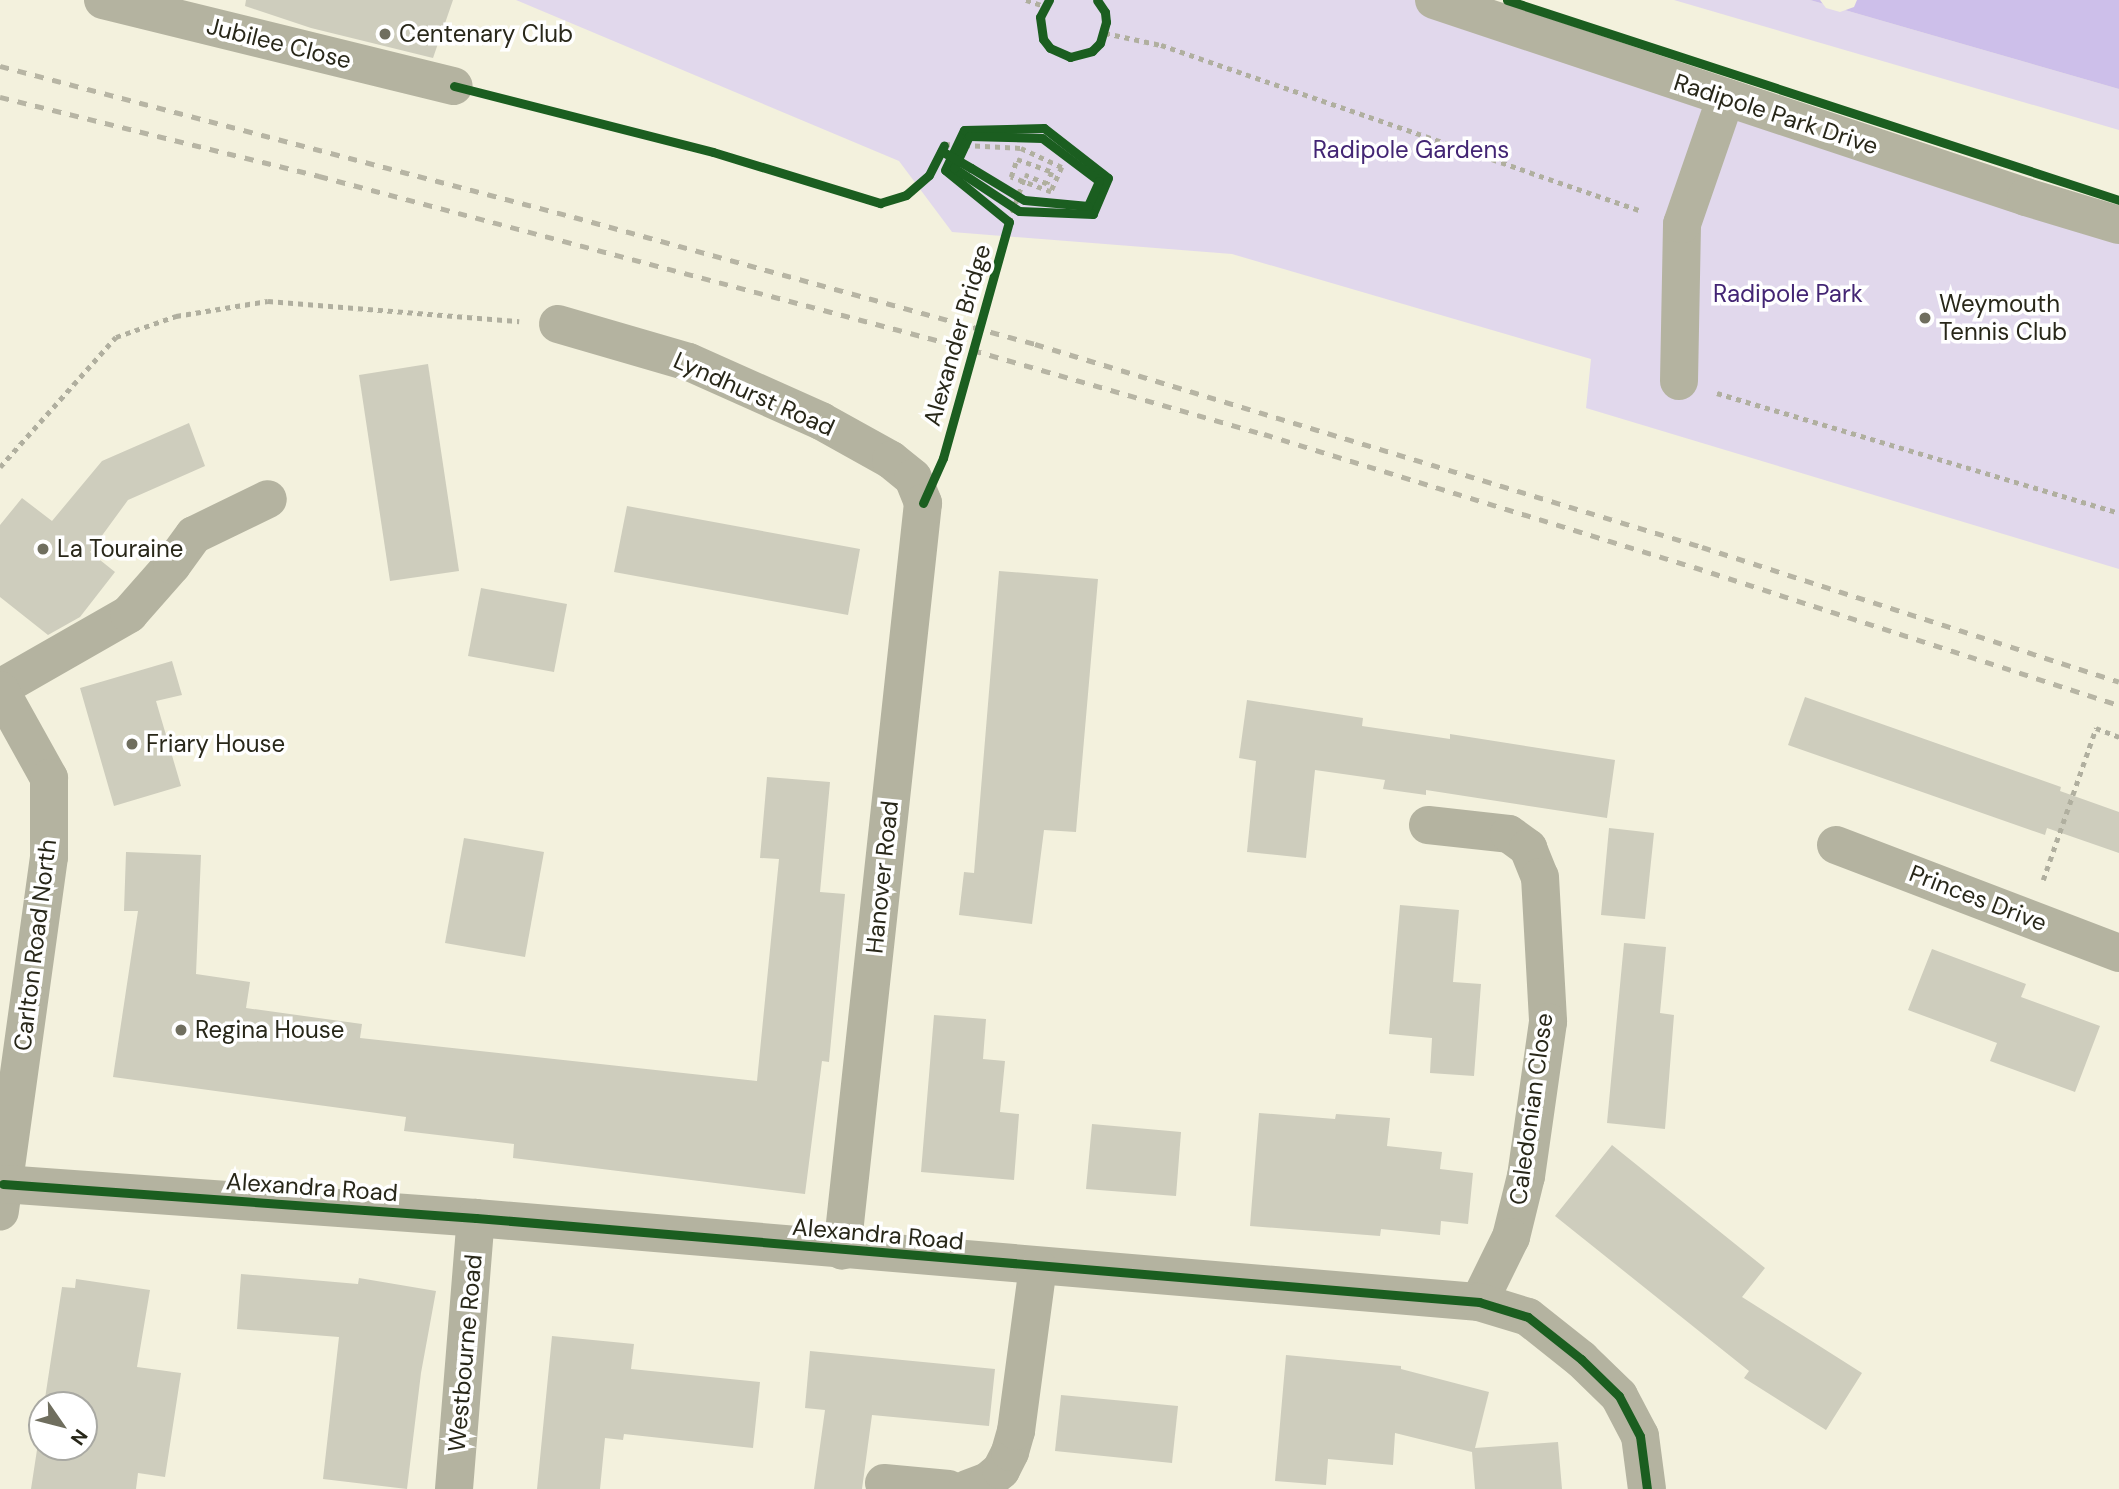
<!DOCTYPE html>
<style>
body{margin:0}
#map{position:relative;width:2119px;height:1489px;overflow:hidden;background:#f3f1dd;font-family:"DM Sans",sans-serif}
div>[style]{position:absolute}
.green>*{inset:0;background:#e1d8ec}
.water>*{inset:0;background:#cdbfea}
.pier>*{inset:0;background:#f3f1dd}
.building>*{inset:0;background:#cecdbd}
.path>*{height:4.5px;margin-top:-2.25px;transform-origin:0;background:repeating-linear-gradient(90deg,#b0af9f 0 5px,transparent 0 10px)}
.minor>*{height:38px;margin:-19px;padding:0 19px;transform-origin:19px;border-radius:19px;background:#b4b3a0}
.rail>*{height:5px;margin-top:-2.5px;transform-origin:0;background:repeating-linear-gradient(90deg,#b7b5a4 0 9px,transparent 0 18px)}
.path-bridge>*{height:4.5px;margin-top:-2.25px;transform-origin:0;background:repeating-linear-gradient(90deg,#b0af9f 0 5px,transparent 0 10px)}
.cycleway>*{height:9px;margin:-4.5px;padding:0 4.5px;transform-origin:4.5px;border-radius:4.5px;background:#1b5e20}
.dots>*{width:19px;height:19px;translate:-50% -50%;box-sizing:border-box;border:4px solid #fff;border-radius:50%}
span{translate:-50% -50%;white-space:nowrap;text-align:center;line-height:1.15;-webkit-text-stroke:7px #fff;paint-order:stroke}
.poi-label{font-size:24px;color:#282719}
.left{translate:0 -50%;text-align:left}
.street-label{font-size:24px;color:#282719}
.park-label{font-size:24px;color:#432574}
.north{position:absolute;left:28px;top:1391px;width:70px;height:70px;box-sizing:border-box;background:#fff;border:2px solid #a9a9a3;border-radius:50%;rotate:125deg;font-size:19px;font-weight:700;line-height:28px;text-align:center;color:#282719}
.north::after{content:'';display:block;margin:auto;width:24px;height:32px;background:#6f6e5e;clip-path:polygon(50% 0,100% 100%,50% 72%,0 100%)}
</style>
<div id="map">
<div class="green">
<i style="clip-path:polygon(516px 0,1434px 0,2119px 225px,2119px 569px,1586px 408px,1591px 359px,1232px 254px,952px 232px,899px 161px)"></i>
<i style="clip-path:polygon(1674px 0,1810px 0,2119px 89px,2119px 130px)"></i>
</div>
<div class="water">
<i style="clip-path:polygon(1810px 0,2119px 0,2119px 89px)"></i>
</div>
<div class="pier">
<i style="clip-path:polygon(1820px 0,1857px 0,1854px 7px,1840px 12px,1826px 8px)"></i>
</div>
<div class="building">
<i style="clip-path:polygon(246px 0,453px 0,433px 58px,311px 28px,245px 6px)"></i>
<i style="clip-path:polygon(428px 364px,459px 571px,390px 581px,359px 375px)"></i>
<i style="clip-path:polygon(189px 423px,205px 466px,128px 500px,90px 552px,115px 572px,80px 617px,48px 635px,0 597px,0 525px,22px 498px,52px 521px,102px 461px)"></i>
<i style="clip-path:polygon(627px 506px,860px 549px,848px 615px,614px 572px)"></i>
<i style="clip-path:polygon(999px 571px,1098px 579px,1076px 832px,1044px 830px,1032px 924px,959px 915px,964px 872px,974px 873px)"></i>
<i style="clip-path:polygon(481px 588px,567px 604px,554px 672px,468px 656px)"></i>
<i style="clip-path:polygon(172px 661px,182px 695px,156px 701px,181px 786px,114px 806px,80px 688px)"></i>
<i style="clip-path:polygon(1805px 697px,2061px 787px,2060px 791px,2119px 812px,2119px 853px,2047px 828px,2045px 835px,1788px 745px)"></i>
<i style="clip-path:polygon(1247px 700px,1363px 718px,1362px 726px,1450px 739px,1450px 734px,1615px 760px,1607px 818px,1426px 790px,1426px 795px,1383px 789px,1385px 780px,1315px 770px,1306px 858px,1247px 852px,1256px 761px,1239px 758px)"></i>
<i style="clip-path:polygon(767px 777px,830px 782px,820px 892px,845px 894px,829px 1062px,822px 1061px,805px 1194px,513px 1158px,514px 1144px,404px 1131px,406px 1117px,113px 1077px,138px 911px,124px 911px,126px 852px,201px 855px,196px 974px,250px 982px,246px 1008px,362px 1024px,360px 1038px,757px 1081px,779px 859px,760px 858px)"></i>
<i style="clip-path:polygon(1609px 828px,1654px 833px,1645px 919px,1601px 915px)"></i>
<i style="clip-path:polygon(464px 838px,544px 852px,525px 957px,445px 943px)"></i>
<i style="clip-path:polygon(1400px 905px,1459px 910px,1453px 982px,1481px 984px,1474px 1076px,1430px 1073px,1432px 1038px,1389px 1034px)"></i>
<i style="clip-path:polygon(1624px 943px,1666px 947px,1660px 1013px,1674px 1015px,1665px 1129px,1607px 1123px)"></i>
<i style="clip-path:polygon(1932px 949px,2026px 984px,2021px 997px,2100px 1026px,2075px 1092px,1990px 1061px,1997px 1043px,1908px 1010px)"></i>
<i style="clip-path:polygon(934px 1015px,986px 1019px,983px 1059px,1005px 1061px,1000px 1112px,1019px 1114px,1014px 1180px,921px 1172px)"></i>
<i style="clip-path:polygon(1259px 1113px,1335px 1119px,1336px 1114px,1390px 1118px,1387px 1146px,1442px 1152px,1440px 1169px,1473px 1173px,1468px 1224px,1441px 1221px,1440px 1235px,1381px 1229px,1380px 1236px,1250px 1226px)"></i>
<i style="clip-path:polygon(1092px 1124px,1181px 1132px,1176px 1196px,1086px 1189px)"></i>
<i style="clip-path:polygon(1612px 1145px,1765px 1268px,1742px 1297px,1862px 1373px,1826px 1430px,1744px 1378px,1749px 1371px,1555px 1216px)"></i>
<i style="clip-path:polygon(241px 1274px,358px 1284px,359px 1278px,436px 1291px,421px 1373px,407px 1489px,323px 1479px,339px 1337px,237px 1329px)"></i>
<i style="clip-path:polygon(76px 1279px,150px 1290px,137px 1367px,181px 1373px,165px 1477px,138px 1473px,136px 1489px,31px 1489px,42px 1417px,42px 1447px,84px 1447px,84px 1405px,44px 1405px,62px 1287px,75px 1288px)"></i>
<i style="clip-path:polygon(552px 1336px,634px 1344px,631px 1369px,760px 1382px,753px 1448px,624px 1434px,623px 1440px,605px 1438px,600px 1489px,537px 1489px)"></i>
<i style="clip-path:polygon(810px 1351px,995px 1369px,989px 1426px,872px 1415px,862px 1489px,814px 1489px,825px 1410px,805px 1408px)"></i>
<i style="clip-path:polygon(1286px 1355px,1401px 1366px,1401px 1369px,1489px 1392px,1475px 1448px,1558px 1442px,1562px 1489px,1475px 1489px,1472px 1452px,1395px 1433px,1393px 1465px,1328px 1459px,1326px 1485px,1275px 1481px)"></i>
<i style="clip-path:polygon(1061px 1395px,1178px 1406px,1172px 1463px,1055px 1451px)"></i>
</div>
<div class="path">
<i style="left:1026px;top:0;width:19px;rotate:18deg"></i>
<i style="left:1105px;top:33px;width:57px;rotate:12.1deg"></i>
<i style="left:1161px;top:45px;width:509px;rotate:19.04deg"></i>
<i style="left:945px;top:144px;width:76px;rotate:3deg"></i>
<i style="left:1021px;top:148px;width:45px;rotate:24.9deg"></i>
<i style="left:1062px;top:167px;width:27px;rotate:114deg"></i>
<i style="left:1051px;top:192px;width:43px;rotate:-159.4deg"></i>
<i style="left:1011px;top:177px;width:19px;rotate:-72deg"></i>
<i style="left:1017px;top:159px;width:37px;rotate:20deg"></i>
<i style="left:1052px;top:172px;width:13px;rotate:113deg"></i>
<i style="left:1047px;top:184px;width:24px;rotate:-158deg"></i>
<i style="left:1717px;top:393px;width:420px;rotate:16.6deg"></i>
<i style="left:0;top:467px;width:174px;rotate:-48.3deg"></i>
<i style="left:116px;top:337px;width:64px;rotate:-19.3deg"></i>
<i style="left:176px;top:316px;width:93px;rotate:-9.3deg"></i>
<i style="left:268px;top:301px;width:252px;rotate:4.6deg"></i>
<i style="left:2043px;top:880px;width:161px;rotate:-70.8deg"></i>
<i style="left:2096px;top:728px;width:25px;rotate:21deg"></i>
</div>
<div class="minor">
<i style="left:103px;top:0;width:361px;rotate:13.8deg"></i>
<i style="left:1434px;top:0;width:624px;rotate:18.41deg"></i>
<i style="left:2026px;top:197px;width:97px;rotate:16.8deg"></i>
<i style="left:558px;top:324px;width:136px;rotate:16.2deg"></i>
<i style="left:689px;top:362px;width:145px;rotate:24.1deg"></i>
<i style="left:821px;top:421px;width:80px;rotate:29.1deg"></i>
<i style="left:891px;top:460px;width:28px;rotate:39deg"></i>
<i style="left:913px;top:478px;width:27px;rotate:68deg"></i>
<i style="left:923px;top:503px;width:752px;rotate:96.18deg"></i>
<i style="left:1679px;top:381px;width:157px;rotate:-88.9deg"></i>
<i style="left:1682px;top:224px;width:134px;rotate:-70.9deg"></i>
<i style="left:0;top:688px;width:149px;rotate:-29.8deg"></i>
<i style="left:129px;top:614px;width:65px;rotate:-48.7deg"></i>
<i style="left:172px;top:565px;width:37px;rotate:-54deg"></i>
<i style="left:194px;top:535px;width:82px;rotate:-25.9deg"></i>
<i style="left:0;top:690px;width:101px;rotate:60.9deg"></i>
<i style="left:49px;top:778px;width:79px;rotate:90deg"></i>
<i style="left:49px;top:857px;width:358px;rotate:97.9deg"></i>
<i style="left:1428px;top:825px;width:81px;rotate:6.3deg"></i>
<i style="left:1509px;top:834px;width:24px;rotate:36deg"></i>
<i style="left:1528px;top:848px;width:31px;rotate:68deg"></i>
<i style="left:1540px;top:877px;width:145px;rotate:86.8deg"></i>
<i style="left:1548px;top:1022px;width:156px;rotate:98.1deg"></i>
<i style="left:1526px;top:1176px;width:63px;rotate:103.8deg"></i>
<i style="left:1511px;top:1237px;width:72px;rotate:116.2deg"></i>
<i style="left:1836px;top:845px;width:303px;rotate:20.9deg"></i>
<i style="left:3px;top:1184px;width:474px;rotate:4.1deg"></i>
<i style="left:476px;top:1218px;width:1007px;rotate:4.79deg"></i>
<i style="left:1479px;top:1302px;width:51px;rotate:17deg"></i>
<i style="left:1528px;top:1317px;width:68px;rotate:38.4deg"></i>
<i style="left:1581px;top:1359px;width:53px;rotate:44.2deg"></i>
<i style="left:1619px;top:1396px;width:45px;rotate:62.3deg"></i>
<i style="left:1640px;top:1436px;width:53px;rotate:82.5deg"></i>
<i style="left:884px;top:1483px;width:65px;rotate:5.3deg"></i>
<i style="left:454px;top:1489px;width:272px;rotate:-85.4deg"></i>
<i style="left:967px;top:1489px;width:22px;rotate:-21deg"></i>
<i style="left:988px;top:1481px;width:17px;rotate:-40deg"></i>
<i style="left:1001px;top:1470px;width:20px;rotate:-63deg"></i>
<i style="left:1010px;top:1452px;width:22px;rotate:-74deg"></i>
<i style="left:1016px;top:1431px;width:165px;rotate:-82.4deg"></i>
</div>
<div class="rail">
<i style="left:0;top:66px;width:594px;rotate:14.74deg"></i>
<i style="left:574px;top:217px;width:478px;rotate:15.4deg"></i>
<i style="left:1035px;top:344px;width:697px;rotate:16.93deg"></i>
<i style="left:1702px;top:547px;width:438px;rotate:17.9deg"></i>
<i style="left:0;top:97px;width:329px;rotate:13.9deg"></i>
<i style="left:319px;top:176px;width:658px;rotate:14.88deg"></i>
<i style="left:955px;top:345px;width:322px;rotate:16.1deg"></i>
<i style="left:1264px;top:434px;width:450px;rotate:17.2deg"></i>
<i style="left:1694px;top:567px;width:447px;rotate:18deg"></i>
</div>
<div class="path-bridge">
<i style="left:1009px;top:222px;width:50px;rotate:-71.2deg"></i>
</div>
<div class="cycleway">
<i style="left:1049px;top:0;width:19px;rotate:118deg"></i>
<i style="left:1040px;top:17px;width:22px;rotate:82deg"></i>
<i style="left:1043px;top:39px;width:11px;rotate:52deg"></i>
<i style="left:1050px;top:48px;width:22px;rotate:24deg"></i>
<i style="left:1070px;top:57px;width:23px;rotate:-15deg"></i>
<i style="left:1092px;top:51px;width:11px;rotate:-45deg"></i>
<i style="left:1100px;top:43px;width:22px;rotate:-74deg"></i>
<i style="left:1106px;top:22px;width:10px;rotate:-96deg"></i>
<i style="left:1105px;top:12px;width:14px;rotate:-124deg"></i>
<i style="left:1507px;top:0;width:644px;rotate:18.1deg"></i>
<i style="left:454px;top:86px;width:267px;rotate:14.3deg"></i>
<i style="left:713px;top:152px;width:175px;rotate:17deg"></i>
<i style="left:880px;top:203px;width:27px;rotate:-17deg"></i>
<i style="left:906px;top:195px;width:30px;rotate:-41deg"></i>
<i style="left:929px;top:175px;width:33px;rotate:-63deg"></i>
<i style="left:923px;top:503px;width:49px;rotate:-66deg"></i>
<i style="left:943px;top:458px;width:245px;rotate:-74.4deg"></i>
<i style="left:1009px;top:222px;width:82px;rotate:-140.9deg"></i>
<i style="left:945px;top:170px;width:44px;rotate:-64.6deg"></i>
<i style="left:964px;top:130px;width:80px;rotate:-1.4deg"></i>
<i style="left:1044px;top:128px;width:81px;rotate:38deg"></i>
<i style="left:1108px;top:178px;width:39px;rotate:113deg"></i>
<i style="left:1093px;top:214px;width:74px;rotate:-177.7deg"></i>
<i style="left:1019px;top:211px;width:78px;rotate:-146.5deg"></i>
<i style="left:954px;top:168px;width:35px;rotate:-65deg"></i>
<i style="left:969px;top:136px;width:73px;rotate:1.6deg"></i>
<i style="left:1042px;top:138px;width:71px;rotate:37deg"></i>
<i style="left:1099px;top:181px;width:27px;rotate:114deg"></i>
<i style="left:1088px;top:206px;width:64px;rotate:-174.6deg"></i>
<i style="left:1024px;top:200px;width:62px;rotate:-148.9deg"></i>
<i style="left:971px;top:168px;width:34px;rotate:-150deg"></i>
<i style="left:3px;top:1184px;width:474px;rotate:4.1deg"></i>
<i style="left:476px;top:1218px;width:1007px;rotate:4.79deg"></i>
<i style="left:1479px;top:1302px;width:51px;rotate:17deg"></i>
<i style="left:1528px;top:1317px;width:68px;rotate:38.4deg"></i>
<i style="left:1581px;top:1359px;width:53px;rotate:44.2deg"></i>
<i style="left:1619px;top:1396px;width:45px;rotate:62.3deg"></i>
<i style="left:1640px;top:1436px;width:53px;rotate:82.5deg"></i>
</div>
<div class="dots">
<i style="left:385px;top:34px;background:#6f6e5e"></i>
<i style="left:1925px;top:318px;background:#6f6e5e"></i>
<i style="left:43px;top:549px;background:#6f6e5e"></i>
<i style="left:132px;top:744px;background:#6f6e5e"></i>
<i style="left:181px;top:1030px;background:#6f6e5e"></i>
</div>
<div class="poi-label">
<span class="left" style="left:399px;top:34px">Centenary Club</span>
<span class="left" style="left:1939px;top:318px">Weymouth<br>Tennis Club</span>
<span class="left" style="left:57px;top:549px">La Touraine</span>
<span class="left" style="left:146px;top:744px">Friary House</span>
<span class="left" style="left:195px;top:1030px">Regina House</span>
</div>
<div class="street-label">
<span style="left:279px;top:43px;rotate:14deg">Jubilee Close</span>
<span style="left:1776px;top:114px;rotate:18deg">Radipole Park Drive</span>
<span style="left:957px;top:335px;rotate:-74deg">Alexander Bridge</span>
<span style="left:754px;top:394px;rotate:24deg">Lyndhurst Road</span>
<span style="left:882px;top:877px;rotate:-84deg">Hanover Road</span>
<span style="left:1978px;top:898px;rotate:21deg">Princes Drive</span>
<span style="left:35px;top:945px;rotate:-83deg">Carlton Road North</span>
<span style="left:1531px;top:1109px;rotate:-82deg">Caledonian Close</span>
<span style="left:312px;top:1187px;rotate:4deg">Alexandra Road</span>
<span style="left:878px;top:1234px;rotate:5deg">Alexandra Road</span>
<span style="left:465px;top:1353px;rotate:-85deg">Westbourne Road</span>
</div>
<div class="park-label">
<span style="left:1411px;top:150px">Radipole Gardens</span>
<span style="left:1788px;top:294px">Radipole Park</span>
</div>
<div class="north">N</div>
</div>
